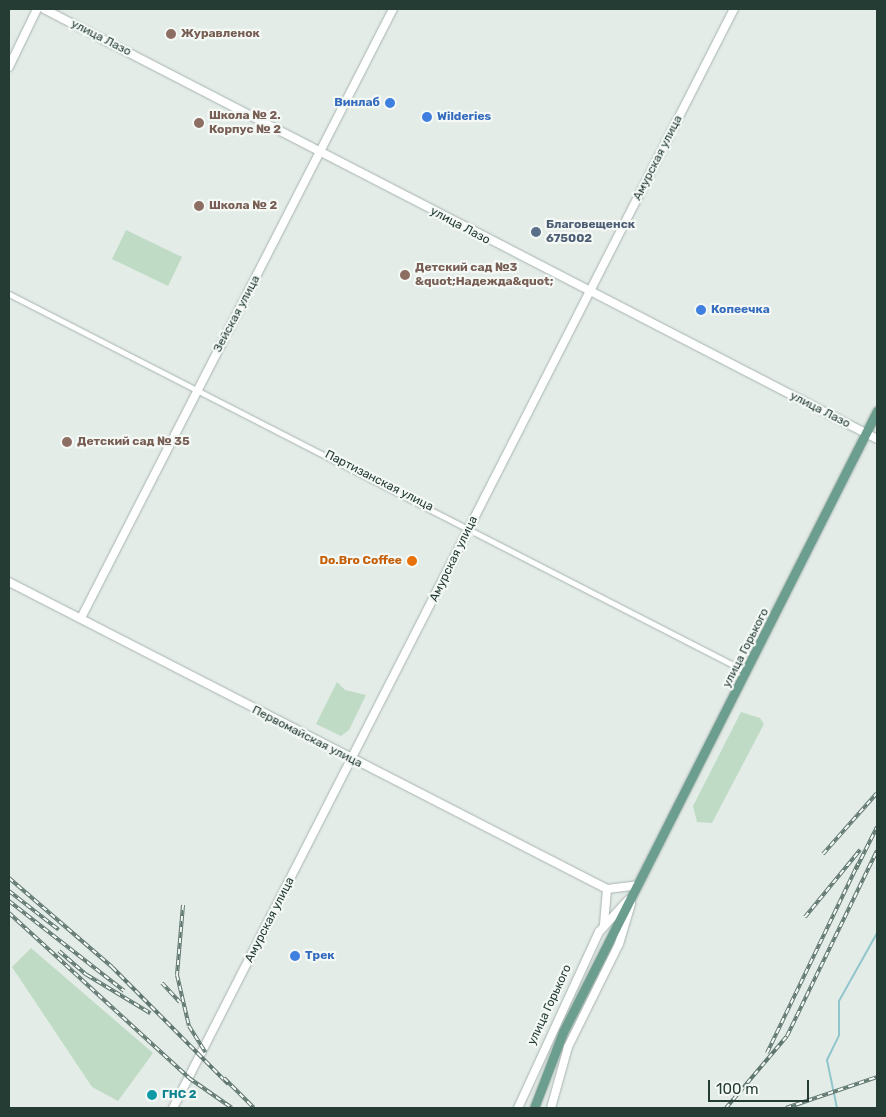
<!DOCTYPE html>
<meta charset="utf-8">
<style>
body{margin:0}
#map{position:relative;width:886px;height:1117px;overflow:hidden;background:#e4ece8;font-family:Rubik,sans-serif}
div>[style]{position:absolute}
.green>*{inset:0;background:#bfdbc5}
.stream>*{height:2px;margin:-1px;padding:0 1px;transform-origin:1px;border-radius:1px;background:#91c6cc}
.roads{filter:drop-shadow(0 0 1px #a7b4af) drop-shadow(0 0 1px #a7b4af)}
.street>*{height:5px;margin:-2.5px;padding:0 2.5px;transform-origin:2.5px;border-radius:2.5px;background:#fff}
.secondary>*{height:8px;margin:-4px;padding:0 4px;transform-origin:4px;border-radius:4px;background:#fff}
.primary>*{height:9px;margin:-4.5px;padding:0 4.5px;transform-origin:4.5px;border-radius:4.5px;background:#6c9e8f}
.rail>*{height:4px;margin-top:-2px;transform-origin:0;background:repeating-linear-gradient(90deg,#f4f9f6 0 5.5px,#607770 0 11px);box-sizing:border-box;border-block:1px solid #607770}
.dots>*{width:14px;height:14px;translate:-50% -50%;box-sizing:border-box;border:2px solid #f4f9f6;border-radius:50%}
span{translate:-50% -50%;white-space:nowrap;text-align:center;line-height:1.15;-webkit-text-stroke:4.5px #f4f9f6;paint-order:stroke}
.education-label{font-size:12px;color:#785e54;font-weight:700}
.left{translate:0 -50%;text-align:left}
.street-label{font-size:12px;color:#253c35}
.shop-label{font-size:12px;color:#366cbe;font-weight:700}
.right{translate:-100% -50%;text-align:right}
.service-label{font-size:12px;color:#4e5e75;font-weight:700}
.food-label{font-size:12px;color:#c56008;font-weight:700}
.culture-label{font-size:12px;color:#0d838f;font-weight:700}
.frame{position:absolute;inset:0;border:10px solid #253c35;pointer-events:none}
.scale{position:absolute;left:708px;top:1080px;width:101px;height:22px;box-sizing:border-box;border:2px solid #253c35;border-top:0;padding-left:6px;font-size:15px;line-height:18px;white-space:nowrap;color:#253c35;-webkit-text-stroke:4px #f4f9f6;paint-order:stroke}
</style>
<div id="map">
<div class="green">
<i style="clip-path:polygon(126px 230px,182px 257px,168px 286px,112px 259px)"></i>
<i style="clip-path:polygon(337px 682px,345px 690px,366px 695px,349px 730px,341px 736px,316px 724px)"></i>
<i style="clip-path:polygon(741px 712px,760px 718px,764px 724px,712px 823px,697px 822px,693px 806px)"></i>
<i style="clip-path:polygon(31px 948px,153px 1053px,118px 1101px,92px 1087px,12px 967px)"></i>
</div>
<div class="stream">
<i style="left:837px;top:1108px;width:49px;rotate:-101.8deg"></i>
<i style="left:827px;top:1060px;width:28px;rotate:-64deg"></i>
<i style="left:839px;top:1035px;width:34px;rotate:-90deg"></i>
<i style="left:839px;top:1001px;width:78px;rotate:-60.8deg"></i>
</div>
<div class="roads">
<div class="street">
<i style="left:9px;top:294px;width:829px;rotate:27.12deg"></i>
</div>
<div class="secondary">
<i style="left:44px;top:9px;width:937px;rotate:27.3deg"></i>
<i style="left:9px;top:67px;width:64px;rotate:-64.2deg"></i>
<i style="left:9px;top:582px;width:672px;rotate:27.17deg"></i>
<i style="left:607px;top:889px;width:31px;rotate:-7deg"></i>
<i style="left:81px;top:618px;width:684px;rotate:-62.87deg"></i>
<i style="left:604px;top:924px;width:35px;rotate:-85deg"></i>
<i style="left:173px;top:1108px;width:1234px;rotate:-62.96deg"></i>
<i style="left:518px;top:1108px;width:194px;rotate:-65.3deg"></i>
<i style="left:599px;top:932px;width:43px;rotate:-47.8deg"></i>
<i style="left:551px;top:1108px;width:63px;rotate:-74.4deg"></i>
<i style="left:568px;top:1047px;width:115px;rotate:-63.7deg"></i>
<i style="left:619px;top:944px;width:42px;rotate:-73.3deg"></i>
</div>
<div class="primary">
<i style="left:534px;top:1108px;width:81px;rotate:-69.1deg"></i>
<i style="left:563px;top:1032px;width:696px;rotate:-63.18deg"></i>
</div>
</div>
<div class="rail">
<i style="left:823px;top:854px;width:81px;rotate:-48.5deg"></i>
<i style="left:856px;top:869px;width:47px;rotate:-63.4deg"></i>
<i style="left:9px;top:878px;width:136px;rotate:40.8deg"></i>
<i style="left:112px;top:967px;width:165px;rotate:45.2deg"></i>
<i style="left:9px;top:891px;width:63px;rotate:38deg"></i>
<i style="left:9px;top:901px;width:146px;rotate:38deg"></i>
<i style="left:183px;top:905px;width:70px;rotate:94.9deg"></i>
<i style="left:177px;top:975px;width:52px;rotate:76.8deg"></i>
<i style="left:189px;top:1026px;width:31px;rotate:58deg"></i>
<i style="left:9px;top:913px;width:244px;rotate:42.5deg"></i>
<i style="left:189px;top:1078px;width:52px;rotate:34.9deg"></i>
<i style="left:805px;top:917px;width:87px;rotate:-50.6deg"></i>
<i style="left:59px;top:951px;width:37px;rotate:41deg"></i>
<i style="left:87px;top:975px;width:74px;rotate:31.1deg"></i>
<i style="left:162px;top:983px;width:26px;rotate:47deg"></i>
<i style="left:767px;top:1053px;width:210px;rotate:-64.3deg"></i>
<i style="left:224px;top:1078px;width:42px;rotate:45deg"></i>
<i style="left:726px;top:1108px;width:94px;rotate:-49.7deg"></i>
<i style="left:787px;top:1036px;width:206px;rotate:-64.1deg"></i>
<i style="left:786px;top:1108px;width:96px;rotate:-18.8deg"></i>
</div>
<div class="dots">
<i style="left:171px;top:34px;background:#8d6e63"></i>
<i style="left:390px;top:103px;background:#3f7fe0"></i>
<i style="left:427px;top:117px;background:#3f7fe0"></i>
<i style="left:199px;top:123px;background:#8d6e63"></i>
<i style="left:199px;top:206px;background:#8d6e63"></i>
<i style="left:536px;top:232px;background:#5c6f8a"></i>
<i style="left:405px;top:275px;background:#8d6e63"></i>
<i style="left:701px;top:310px;background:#3f7fe0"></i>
<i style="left:67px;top:442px;background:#8d6e63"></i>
<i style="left:412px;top:561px;background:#e8710a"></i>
<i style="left:295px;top:956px;background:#3f7fe0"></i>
<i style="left:152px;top:1095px;background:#0f9aa8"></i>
</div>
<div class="education-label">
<span class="left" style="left:181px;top:34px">Журавленок</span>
<span class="left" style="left:209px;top:123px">Школа № 2.<br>Корпус № 2</span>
<span class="left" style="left:209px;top:206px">Школа № 2</span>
<span class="left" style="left:415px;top:275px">Детский сад №3<br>&amp;quot;Надежда&amp;quot;</span>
<span class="left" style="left:77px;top:442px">Детский сад № 35</span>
</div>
<div class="street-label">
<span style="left:101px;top:38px;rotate:27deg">улица Лазо</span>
<span style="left:658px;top:158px;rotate:-63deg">Амурская улица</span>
<span style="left:460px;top:226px;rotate:28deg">улица Лазо</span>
<span style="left:237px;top:314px;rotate:-62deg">Зейская улица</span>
<span style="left:820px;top:410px;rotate:27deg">улица Лазо</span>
<span style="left:379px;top:481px;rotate:27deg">Партизанская улица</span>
<span style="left:454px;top:559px;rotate:-64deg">Амурская улица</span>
<span style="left:746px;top:648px;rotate:-63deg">улица Горького</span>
<span style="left:307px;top:737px;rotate:27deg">Первомайская улица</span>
<span style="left:270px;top:920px;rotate:-63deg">Амурская улица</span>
<span style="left:550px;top:1005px;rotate:-65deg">улица Горького</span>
</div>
<div class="shop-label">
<span class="right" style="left:380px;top:103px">Винлаб</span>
<span class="left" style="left:437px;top:117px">Wilderies</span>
<span class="left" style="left:711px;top:310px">Копеечка</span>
<span class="left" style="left:305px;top:956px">Трек</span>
</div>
<div class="service-label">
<span class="left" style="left:546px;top:232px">Благовещенск<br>675002</span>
</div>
<div class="food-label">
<span class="right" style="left:402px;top:561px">Do.Bro Coffee</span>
</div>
<div class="culture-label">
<span class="left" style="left:162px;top:1095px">ГНС 2</span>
</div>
<div class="frame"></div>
<div class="scale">100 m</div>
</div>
